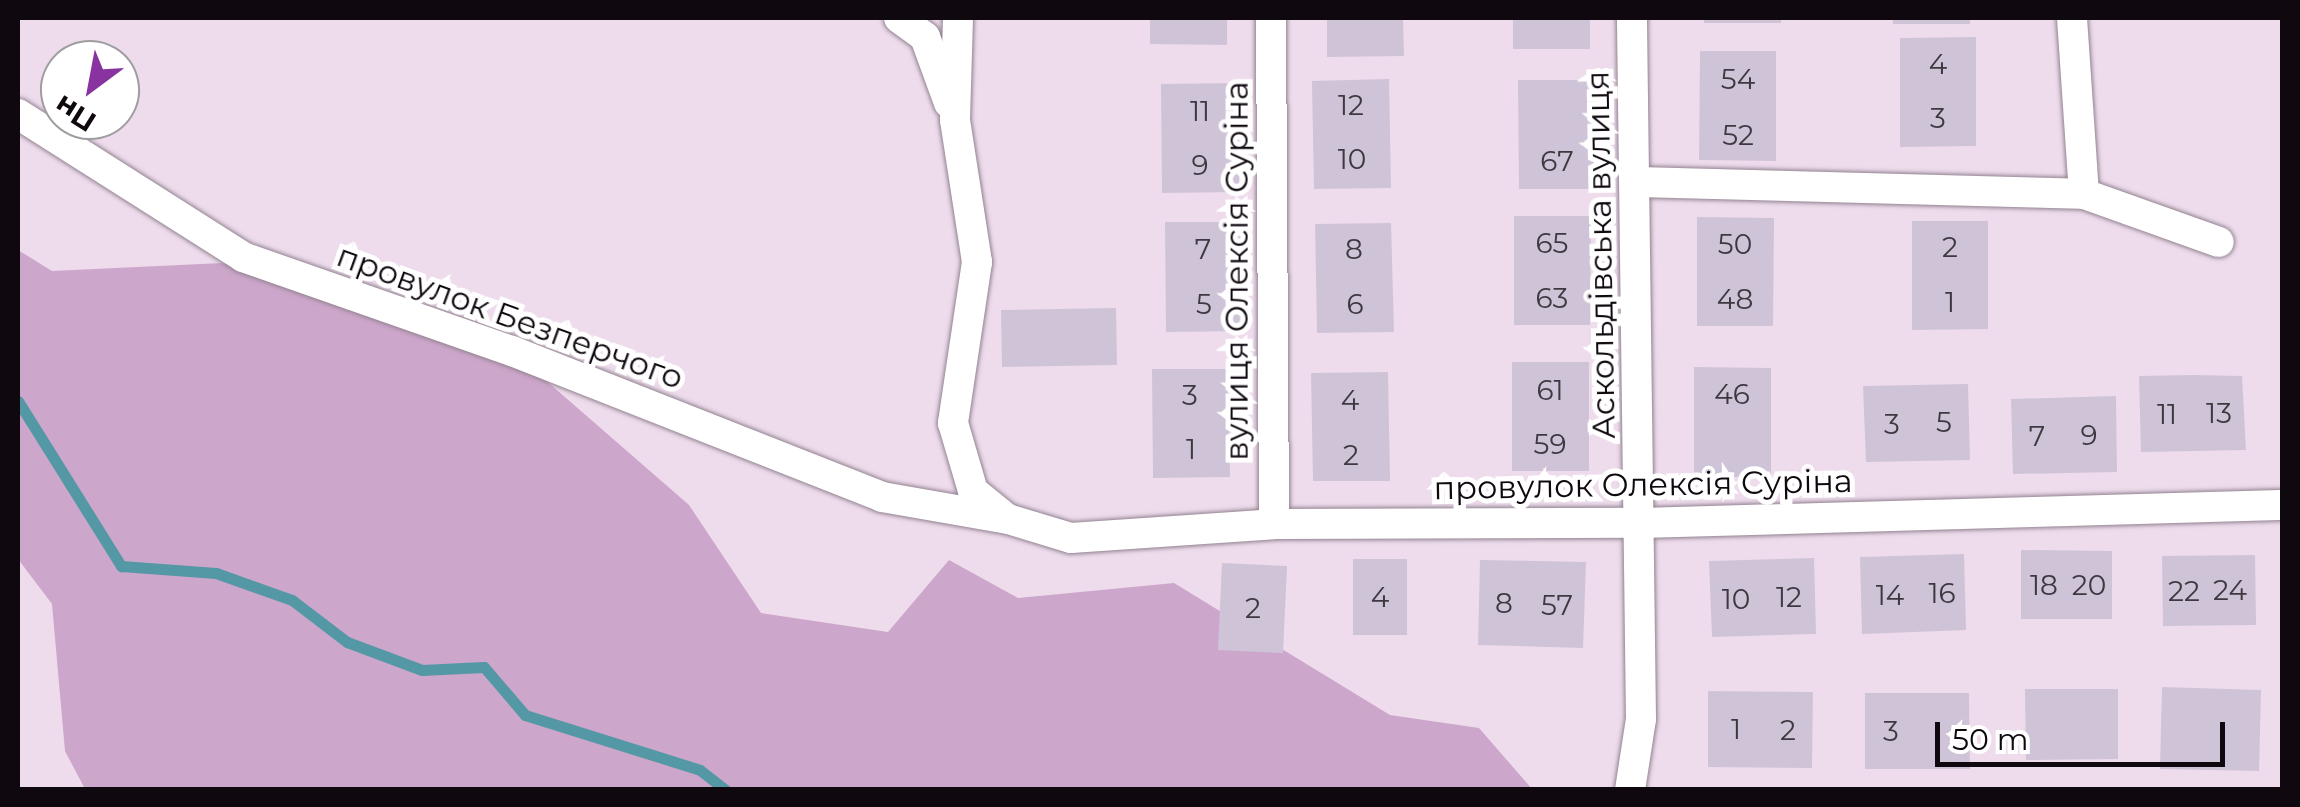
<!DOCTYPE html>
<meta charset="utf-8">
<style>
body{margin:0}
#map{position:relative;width:2300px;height:807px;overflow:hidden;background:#eedcec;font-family:Montserrat,sans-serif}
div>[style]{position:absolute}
.green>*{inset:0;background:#cda6cb}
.stream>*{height:11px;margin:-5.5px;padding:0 5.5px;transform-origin:5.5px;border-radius:5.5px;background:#5498a5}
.building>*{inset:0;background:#cfc4d7}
.roads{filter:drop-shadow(0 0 2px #928391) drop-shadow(0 0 2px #928391)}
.minor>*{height:30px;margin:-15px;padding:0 15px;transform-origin:15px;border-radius:15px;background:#fff}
span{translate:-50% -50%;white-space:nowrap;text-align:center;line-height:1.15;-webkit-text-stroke:10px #fff;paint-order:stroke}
.number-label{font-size:28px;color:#3f3841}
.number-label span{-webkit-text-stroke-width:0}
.street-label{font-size:32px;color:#0f090f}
.frame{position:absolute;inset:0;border:20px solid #0f090f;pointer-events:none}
.north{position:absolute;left:40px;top:40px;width:100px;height:100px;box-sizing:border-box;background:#fff;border:2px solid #9f9d9f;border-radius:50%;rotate:212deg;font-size:28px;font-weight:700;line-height:40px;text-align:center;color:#0f090f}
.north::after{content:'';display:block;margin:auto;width:35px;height:45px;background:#8933a0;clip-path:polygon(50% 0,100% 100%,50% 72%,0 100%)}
.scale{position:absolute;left:1935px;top:722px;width:290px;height:45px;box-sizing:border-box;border:5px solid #0f090f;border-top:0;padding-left:12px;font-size:30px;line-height:35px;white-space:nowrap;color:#0f090f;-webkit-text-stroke:8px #fff;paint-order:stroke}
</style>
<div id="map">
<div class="green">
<i style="clip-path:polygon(18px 250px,52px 271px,222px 263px,512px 351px,689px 505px,761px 613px,888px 632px,949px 560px,1018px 598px,1174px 583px,1390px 715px,1479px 728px,1532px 789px,85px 789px,65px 751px,52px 604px,18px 559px)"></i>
</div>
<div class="stream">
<i style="left:18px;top:401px;width:195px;rotate:58deg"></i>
<i style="left:121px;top:566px;width:95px;rotate:4.2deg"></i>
<i style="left:216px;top:573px;width:81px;rotate:19.6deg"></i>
<i style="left:292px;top:600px;width:69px;rotate:37.4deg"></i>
<i style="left:347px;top:642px;width:80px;rotate:20.5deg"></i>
<i style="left:422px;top:670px;width:62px;rotate:-2.8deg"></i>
<i style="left:484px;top:667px;width:63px;rotate:49.5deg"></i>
<i style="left:525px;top:715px;width:183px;rotate:17.4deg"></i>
<i style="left:700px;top:770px;width:33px;rotate:38deg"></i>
</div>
<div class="building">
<i style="clip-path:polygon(1150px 18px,1227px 18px,1227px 45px,1150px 44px)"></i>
<i style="clip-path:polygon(1327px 18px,1403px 18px,1404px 56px,1327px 57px)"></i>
<i style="clip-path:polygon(1513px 18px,1590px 18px,1590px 49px,1513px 49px)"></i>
<i style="clip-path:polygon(1704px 18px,1781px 18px,1781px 23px,1704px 23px)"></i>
<i style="clip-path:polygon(1893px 18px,1970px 18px,1970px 24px,1893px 24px)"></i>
<i style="clip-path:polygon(1976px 37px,1976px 146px,1900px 147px,1900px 38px)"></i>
<i style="clip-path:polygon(1700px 51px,1776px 51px,1776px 161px,1699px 160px)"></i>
<i style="clip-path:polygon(1389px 79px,1391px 188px,1314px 189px,1312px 81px)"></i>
<i style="clip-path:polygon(1518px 80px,1595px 80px,1595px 189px,1519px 189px)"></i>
<i style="clip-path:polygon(1238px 83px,1239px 192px,1162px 193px,1161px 84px)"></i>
<i style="clip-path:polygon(1514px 216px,1591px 216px,1590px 325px,1514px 325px)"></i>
<i style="clip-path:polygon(1697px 217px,1774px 218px,1773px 326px,1697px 326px)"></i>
<i style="clip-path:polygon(1912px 221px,1988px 221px,1988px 329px,1912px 330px)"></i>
<i style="clip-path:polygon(1165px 222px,1241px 222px,1243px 331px,1166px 332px)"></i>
<i style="clip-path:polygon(1391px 223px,1394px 332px,1317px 333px,1315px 224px)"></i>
<i style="clip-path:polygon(1116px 308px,1117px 365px,1002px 367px,1001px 310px)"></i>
<i style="clip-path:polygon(1512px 362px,1589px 362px,1589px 471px,1512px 471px)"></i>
<i style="clip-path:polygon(1694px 367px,1771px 368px,1771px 477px,1694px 477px)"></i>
<i style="clip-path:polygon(1152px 369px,1228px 369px,1230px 477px,1153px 478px)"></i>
<i style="clip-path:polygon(1388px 372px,1390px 481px,1313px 481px,1311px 373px)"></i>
<i style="clip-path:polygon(2193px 375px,2242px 376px,2246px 450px,2141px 452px,2139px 376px)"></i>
<i style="clip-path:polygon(1968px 384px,1970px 460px,1866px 462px,1863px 386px)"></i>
<i style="clip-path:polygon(2116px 396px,2117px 472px,2013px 474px,2011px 399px)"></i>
<i style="clip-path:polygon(2021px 550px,2112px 551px,2112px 619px,2021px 619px)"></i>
<i style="clip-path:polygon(1964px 554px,1966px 630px,1862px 634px,1860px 557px)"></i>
<i style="clip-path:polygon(2255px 555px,2256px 625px,2163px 626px,2162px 556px)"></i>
<i style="clip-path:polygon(1814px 558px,1816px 634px,1712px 637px,1709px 561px)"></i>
<i style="clip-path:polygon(1353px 559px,1407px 559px,1407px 635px,1353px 635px)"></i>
<i style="clip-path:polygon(1480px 560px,1586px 562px,1583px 648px,1478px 645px)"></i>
<i style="clip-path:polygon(1222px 563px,1287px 566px,1283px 653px,1218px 650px)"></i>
<i style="clip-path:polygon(2162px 687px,2261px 690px,2259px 771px,2160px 769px)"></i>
<i style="clip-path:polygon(2025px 689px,2118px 689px,2118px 759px,2026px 760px)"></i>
<i style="clip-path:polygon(1708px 691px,1813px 692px,1812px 768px,1708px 767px)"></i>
<i style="clip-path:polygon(1865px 693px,1969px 693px,1970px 769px,1865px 769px)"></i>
</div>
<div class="roads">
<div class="minor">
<i style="left:899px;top:18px;width:32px;rotate:36deg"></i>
<i style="left:925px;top:37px;width:70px;rotate:70deg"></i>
<i style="left:958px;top:18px;width:102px;rotate:91.7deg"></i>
<i style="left:955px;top:120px;width:144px;rotate:81.2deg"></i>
<i style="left:977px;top:262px;width:163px;rotate:98.5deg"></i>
<i style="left:953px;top:423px;width:71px;rotate:73.6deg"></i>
<i style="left:973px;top:491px;width:41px;rotate:39.1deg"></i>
<i style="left:1271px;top:18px;width:506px;rotate:89.66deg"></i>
<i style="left:2072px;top:18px;width:176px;rotate:86.1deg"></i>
<i style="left:2084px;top:194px;width:143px;rotate:19.6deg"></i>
<i style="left:18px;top:114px;width:267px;rotate:32.4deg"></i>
<i style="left:243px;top:257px;width:285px;rotate:19.3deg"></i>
<i style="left:512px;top:351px;width:398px;rotate:21.5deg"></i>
<i style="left:882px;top:497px;width:128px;rotate:9.9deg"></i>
<i style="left:1008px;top:519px;width:66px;rotate:16.8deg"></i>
<i style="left:1071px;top:538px;width:203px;rotate:-3.9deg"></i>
<i style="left:1274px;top:524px;width:367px;rotate:-0.2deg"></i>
<i style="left:1641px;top:523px;width:641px;rotate:-1.61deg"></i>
<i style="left:1635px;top:182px;width:449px;rotate:1.5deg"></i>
<i style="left:1630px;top:790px;width:72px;rotate:-81.2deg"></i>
<i style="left:1641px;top:719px;width:701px;rotate:-90.74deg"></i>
</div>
</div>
<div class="number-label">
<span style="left:1938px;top:64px">4</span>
<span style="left:1738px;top:79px">54</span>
<span style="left:1351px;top:105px">12</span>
<span style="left:1200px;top:111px">11</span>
<span style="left:1938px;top:118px">3</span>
<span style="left:1738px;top:135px">52</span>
<span style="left:1352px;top:159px">10</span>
<span style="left:1557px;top:161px">67</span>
<span style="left:1200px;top:165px">9</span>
<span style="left:1552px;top:243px">65</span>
<span style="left:1735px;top:244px">50</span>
<span style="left:1950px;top:247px">2</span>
<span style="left:1203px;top:249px">7</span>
<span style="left:1354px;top:249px">8</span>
<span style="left:1552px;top:298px">63</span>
<span style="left:1735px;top:299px">48</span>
<span style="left:1950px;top:302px">1</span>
<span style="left:1204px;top:304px">5</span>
<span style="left:1355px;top:304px">6</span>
<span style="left:1550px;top:390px">61</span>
<span style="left:1732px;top:394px">46</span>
<span style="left:1190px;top:395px">3</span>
<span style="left:1350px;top:400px">4</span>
<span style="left:2219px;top:413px">13</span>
<span style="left:2167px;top:414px">11</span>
<span style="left:1944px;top:422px">5</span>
<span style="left:1892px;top:424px">3</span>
<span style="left:2089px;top:435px">9</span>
<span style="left:2037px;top:436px">7</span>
<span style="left:1550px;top:444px">59</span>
<span style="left:1191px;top:449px">1</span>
<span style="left:1351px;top:455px">2</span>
<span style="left:2044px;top:585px">18</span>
<span style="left:2089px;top:585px">20</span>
<span style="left:2230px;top:590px">24</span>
<span style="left:2184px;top:591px">22</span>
<span style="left:1942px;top:593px">16</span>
<span style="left:1890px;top:595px">14</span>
<span style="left:1380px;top:597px">4</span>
<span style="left:1789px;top:597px">12</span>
<span style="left:1736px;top:599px">10</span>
<span style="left:1504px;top:603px">8</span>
<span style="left:1557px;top:605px">57</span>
<span style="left:1253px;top:608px">2</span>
<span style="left:1736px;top:729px">1</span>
<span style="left:1788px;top:730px">2</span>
<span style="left:1891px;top:731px">3</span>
</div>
<div class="street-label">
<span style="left:1601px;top:255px;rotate:-91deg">Аскольдівська вулиця</span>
<span style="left:1237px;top:271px;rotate:-90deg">вулиця Олексія Суріна</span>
<span style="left:510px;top:317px;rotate:20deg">провулок Безперчого</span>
<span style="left:1643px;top:485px;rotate:-1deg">провулок Олексія Суріна</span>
</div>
<div class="frame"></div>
<div class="north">Пн</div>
<div class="scale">50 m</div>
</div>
